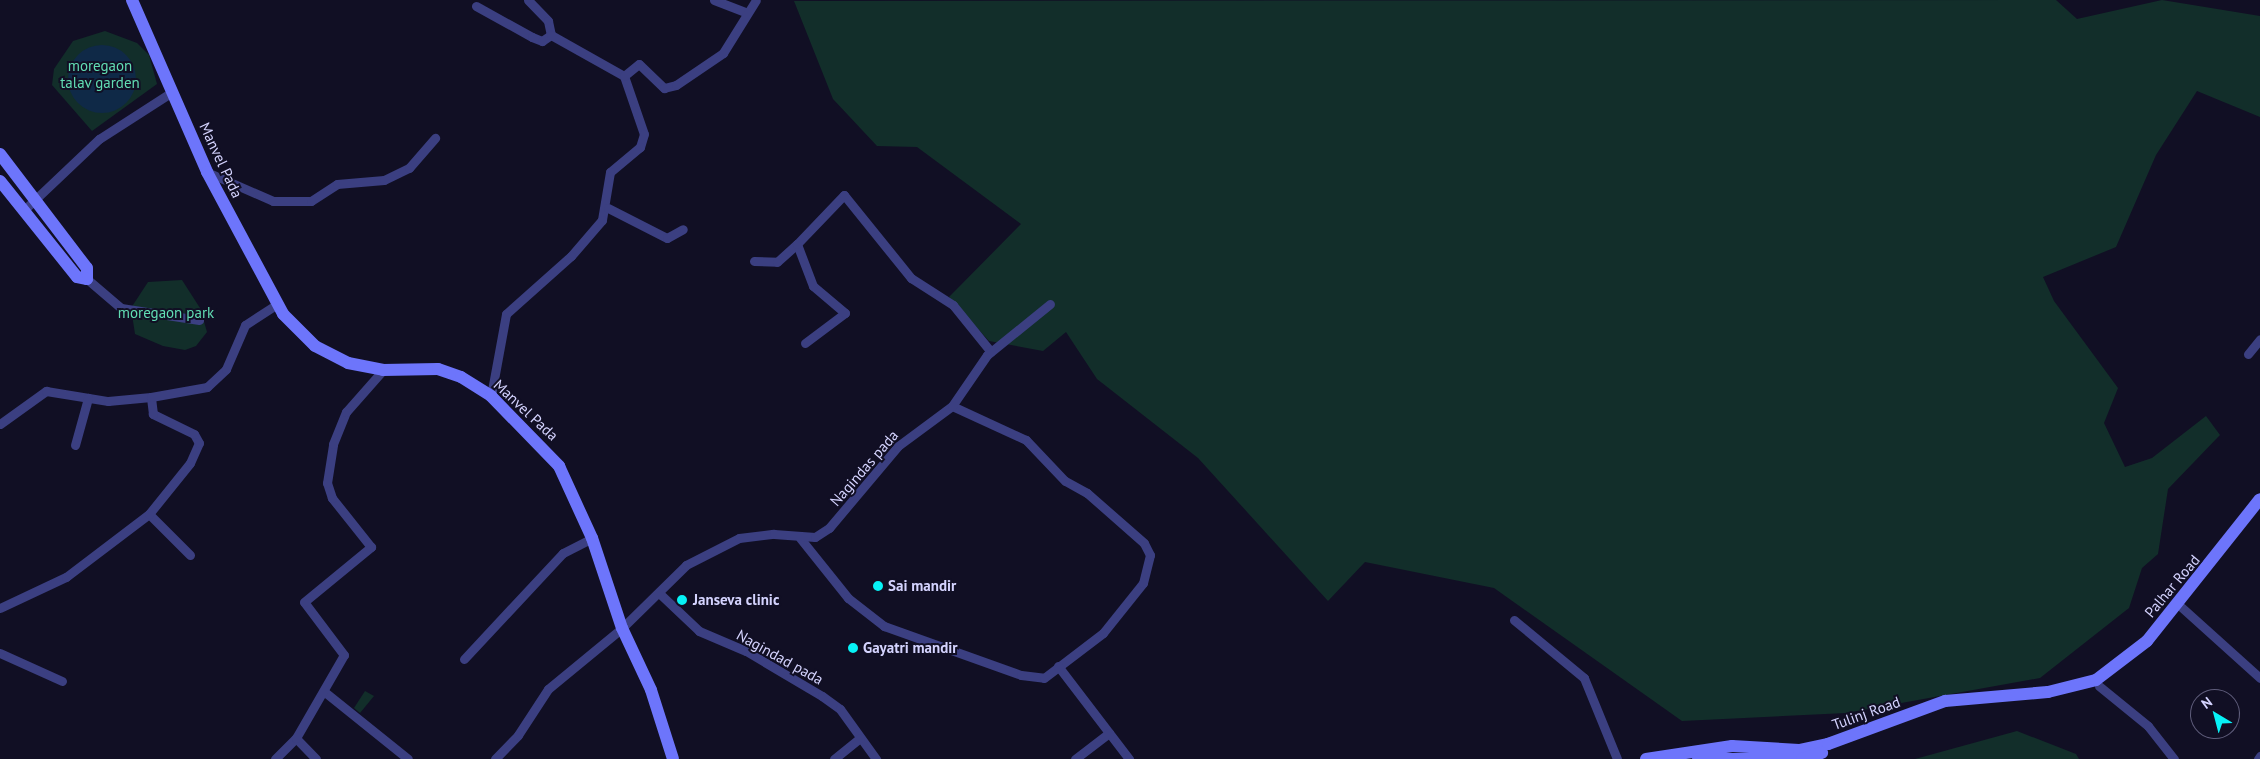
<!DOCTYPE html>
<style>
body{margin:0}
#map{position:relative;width:2260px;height:759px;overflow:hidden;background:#110f24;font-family:"PT Sans",sans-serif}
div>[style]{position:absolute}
.green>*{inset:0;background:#122e2a}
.water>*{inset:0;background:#0f2947}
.round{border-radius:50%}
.street>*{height:9px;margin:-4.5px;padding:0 4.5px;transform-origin:4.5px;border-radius:4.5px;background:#3b3f81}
.secondary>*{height:12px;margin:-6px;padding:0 6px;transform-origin:6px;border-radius:6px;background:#6d75fb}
.dots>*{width:14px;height:14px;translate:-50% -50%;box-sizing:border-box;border:2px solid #110f24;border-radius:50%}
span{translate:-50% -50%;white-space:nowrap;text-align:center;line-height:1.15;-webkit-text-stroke:4px #110f24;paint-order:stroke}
.park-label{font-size:15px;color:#61dcb3}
.street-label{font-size:15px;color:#d4d3fe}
.poi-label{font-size:15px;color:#d4d3fe;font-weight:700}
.left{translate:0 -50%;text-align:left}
.north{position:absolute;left:2190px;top:689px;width:50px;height:50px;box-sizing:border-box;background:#110f24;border:1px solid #5f5d7b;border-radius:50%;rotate:323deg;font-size:14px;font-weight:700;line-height:20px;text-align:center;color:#d4d3fe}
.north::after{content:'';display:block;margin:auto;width:18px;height:22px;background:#07f2f6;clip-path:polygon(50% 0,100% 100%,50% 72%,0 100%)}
</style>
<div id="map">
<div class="green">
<i style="clip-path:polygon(2056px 0,2077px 19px,2162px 0,2260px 16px,2260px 117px,2197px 91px,2156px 155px,2116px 247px,2043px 277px,2054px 301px,2118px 388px,2104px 423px,2125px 467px,2152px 458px,2206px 416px,2220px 435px,2168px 489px,2158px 554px,2142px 568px,2129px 608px,2040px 678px,1846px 713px,1682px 721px,1494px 588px,1365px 562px,1328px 601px,1198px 458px,1097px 379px,1066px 332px,1043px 351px,989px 341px,949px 297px,1021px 224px,917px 147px,877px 146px,833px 99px,794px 1px)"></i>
<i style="clip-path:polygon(105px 31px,137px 43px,149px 55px,157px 84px,92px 131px,52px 85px,54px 69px,73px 41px)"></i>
<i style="clip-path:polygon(182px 280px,200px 308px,207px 332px,196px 346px,185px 350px,163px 346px,135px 334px,131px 308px,148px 282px)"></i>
<i style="clip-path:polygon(365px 691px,374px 696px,360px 713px,354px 708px)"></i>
<i style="clip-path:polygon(2017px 731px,2076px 754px,2079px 759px,1915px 759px)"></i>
</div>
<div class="water">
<i class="round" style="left:68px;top:45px;width:68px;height:68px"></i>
</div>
<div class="street">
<i style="left:528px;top:0;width:29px;rotate:46deg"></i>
<i style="left:548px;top:21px;width:14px;rotate:78deg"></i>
<i style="left:714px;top:0;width:34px;rotate:21deg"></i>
<i style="left:476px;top:6px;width:64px;rotate:29deg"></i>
<i style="left:532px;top:37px;width:11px;rotate:22deg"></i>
<i style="left:542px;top:41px;width:11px;rotate:-34deg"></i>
<i style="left:551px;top:35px;width:84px;rotate:29.3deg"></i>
<i style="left:624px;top:76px;width:61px;rotate:71deg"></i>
<i style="left:644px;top:134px;width:14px;rotate:107deg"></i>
<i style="left:640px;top:147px;width:39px;rotate:140deg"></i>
<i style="left:610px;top:172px;width:49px;rotate:99.5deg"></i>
<i style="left:602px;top:220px;width:48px;rotate:130.7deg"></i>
<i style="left:571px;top:256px;width:87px;rotate:138.3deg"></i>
<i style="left:506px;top:314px;width:83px;rotate:100.4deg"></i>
<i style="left:624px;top:76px;width:19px;rotate:-39deg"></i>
<i style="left:639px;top:64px;width:35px;rotate:44deg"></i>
<i style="left:664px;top:88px;width:12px;rotate:-14deg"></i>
<i style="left:676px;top:85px;width:57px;rotate:-34.2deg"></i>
<i style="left:723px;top:53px;width:62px;rotate:-58.1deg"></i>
<i style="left:207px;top:172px;width:72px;rotate:23.7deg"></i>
<i style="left:273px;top:201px;width:38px"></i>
<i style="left:311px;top:201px;width:31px;rotate:-33deg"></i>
<i style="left:337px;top:184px;width:47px;rotate:-4.9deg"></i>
<i style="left:384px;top:180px;width:28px;rotate:-26deg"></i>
<i style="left:409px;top:168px;width:40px;rotate:-49deg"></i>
<i style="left:608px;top:208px;width:66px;rotate:27deg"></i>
<i style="left:667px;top:238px;width:18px;rotate:-29deg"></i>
<i style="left:23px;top:211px;width:105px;rotate:-43.5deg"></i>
<i style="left:99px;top:139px;width:87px;rotate:-32.8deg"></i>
<i style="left:754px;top:261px;width:23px;rotate:2deg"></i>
<i style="left:777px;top:262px;width:27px;rotate:-42deg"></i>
<i style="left:87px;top:279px;width:45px;rotate:40.5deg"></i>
<i style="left:121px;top:308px;width:79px;rotate:8.7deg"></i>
<i style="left:805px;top:343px;width:50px;rotate:-36.9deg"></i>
<i style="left:845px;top:313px;width:42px;rotate:-139.8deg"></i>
<i style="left:813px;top:286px;width:45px;rotate:-110.9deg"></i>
<i style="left:797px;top:244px;width:68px;rotate:-46.2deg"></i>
<i style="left:844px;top:195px;width:107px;rotate:51.1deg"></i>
<i style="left:911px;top:278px;width:50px;rotate:32.7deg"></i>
<i style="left:953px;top:305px;width:60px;rotate:51deg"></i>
<i style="left:2248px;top:354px;width:19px;rotate:-51deg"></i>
<i style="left:0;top:424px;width:57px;rotate:-35.7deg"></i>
<i style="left:46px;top:391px;width:63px;rotate:9.2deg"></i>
<i style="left:108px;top:401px;width:43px;rotate:-5.3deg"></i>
<i style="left:75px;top:445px;width:49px;rotate:-74.5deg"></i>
<i style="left:149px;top:514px;width:58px;rotate:45deg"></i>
<i style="left:800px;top:538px;width:77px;rotate:51.3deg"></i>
<i style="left:848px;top:598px;width:46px;rotate:37.9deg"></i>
<i style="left:884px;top:626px;width:145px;rotate:19.7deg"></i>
<i style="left:1021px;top:675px;width:23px;rotate:7deg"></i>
<i style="left:1044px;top:678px;width:74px;rotate:-37.3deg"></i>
<i style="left:1103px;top:633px;width:64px;rotate:-51.3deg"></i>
<i style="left:1143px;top:583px;width:29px;rotate:-76deg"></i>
<i style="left:1150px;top:555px;width:13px;rotate:-117deg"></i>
<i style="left:1144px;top:543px;width:76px;rotate:-138.7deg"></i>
<i style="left:1087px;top:493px;width:25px;rotate:-151deg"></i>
<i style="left:1065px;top:481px;width:57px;rotate:-133.6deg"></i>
<i style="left:1026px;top:440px;width:81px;rotate:-155.3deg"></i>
<i style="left:659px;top:593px;width:55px;rotate:43.5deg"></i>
<i style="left:699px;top:631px;width:51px;rotate:23.1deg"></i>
<i style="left:746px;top:651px;width:88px;rotate:30.6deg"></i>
<i style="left:822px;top:696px;width:22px;rotate:36deg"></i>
<i style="left:840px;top:709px;width:62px;rotate:54.2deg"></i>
<i style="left:2179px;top:605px;width:109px;rotate:42deg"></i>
<i style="left:0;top:608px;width:73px;rotate:-25.2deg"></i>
<i style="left:66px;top:577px;width:104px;rotate:-37.2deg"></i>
<i style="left:149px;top:514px;width:65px;rotate:-51.2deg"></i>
<i style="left:190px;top:463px;width:22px;rotate:-66deg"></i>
<i style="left:199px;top:443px;width:10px;rotate:-119deg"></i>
<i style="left:194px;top:434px;width:46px;rotate:-154deg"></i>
<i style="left:153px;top:414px;width:17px;rotate:-97deg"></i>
<i style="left:151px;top:397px;width:57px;rotate:-10.1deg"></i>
<i style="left:207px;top:387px;width:26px;rotate:-43deg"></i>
<i style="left:226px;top:369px;width:48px;rotate:-66.6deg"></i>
<i style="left:245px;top:325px;width:38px;rotate:-33deg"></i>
<i style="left:1514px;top:620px;width:91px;rotate:39.6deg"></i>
<i style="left:1584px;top:678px;width:87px;rotate:67.8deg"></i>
<i style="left:0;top:653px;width:68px;rotate:24.3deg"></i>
<i style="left:464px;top:659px;width:145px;rotate:-47deg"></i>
<i style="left:563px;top:553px;width:33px;rotate:-27deg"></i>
<i style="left:1058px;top:666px;width:117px;rotate:52.6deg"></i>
<i style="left:2099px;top:686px;width:63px;rotate:39.2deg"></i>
<i style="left:2148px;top:726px;width:42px;rotate:51.8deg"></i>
<i style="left:326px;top:693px;width:105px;rotate:38.8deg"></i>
<i style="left:275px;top:759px;width:30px;rotate:-45deg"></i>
<i style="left:316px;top:759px;width:29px;rotate:-134deg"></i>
<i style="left:296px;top:738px;width:96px;rotate:-60deg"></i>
<i style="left:344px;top:655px;width:66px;rotate:-127deg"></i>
<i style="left:304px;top:602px;width:87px;rotate:-39.4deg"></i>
<i style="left:371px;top:547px;width:63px;rotate:-128.5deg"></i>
<i style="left:332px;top:498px;width:16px;rotate:-108deg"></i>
<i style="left:327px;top:483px;width:39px;rotate:-81deg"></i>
<i style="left:333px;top:444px;width:35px;rotate:-68deg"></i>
<i style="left:346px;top:412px;width:56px;rotate:-48.6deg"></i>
<i style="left:495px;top:759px;width:33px;rotate:-46deg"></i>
<i style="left:518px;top:735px;width:55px;rotate:-56.9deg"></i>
<i style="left:548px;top:689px;width:96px;rotate:-39.5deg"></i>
<i style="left:622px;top:628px;width:90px;rotate:-44.5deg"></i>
<i style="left:686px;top:565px;width:59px;rotate:-27deg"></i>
<i style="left:739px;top:538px;width:35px;rotate:-7deg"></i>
<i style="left:774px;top:534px;width:41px;rotate:4.2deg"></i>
<i style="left:815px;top:537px;width:17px;rotate:-33deg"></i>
<i style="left:829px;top:528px;width:107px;rotate:-49.9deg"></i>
<i style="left:898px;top:446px;width:67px;rotate:-36.5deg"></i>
<i style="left:952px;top:406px;width:62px;rotate:-55.5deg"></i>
<i style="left:987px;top:355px;width:81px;rotate:-39deg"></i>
<i style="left:834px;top:759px;width:33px;rotate:-39deg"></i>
<i style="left:1075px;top:759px;width:43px;rotate:-37.4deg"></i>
<i style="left:2258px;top:759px;width:4px;rotate:-56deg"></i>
</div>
<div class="secondary">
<i style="left:132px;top:0;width:188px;rotate:66.4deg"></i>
<i style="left:207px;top:172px;width:161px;rotate:61.8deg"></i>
<i style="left:283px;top:314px;width:45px;rotate:45deg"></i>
<i style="left:315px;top:346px;width:37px;rotate:27deg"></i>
<i style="left:348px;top:363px;width:36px;rotate:11deg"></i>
<i style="left:383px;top:370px;width:55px;rotate:-1deg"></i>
<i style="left:438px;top:369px;width:24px;rotate:19deg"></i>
<i style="left:461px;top:377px;width:36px;rotate:32deg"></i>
<i style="left:491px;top:396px;width:98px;rotate:45.8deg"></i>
<i style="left:559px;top:466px;width:79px;rotate:65.4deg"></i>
<i style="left:592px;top:538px;width:95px;rotate:71.6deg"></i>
<i style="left:622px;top:628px;width:68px;rotate:64.9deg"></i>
<i style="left:651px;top:690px;width:72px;rotate:72.3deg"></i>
<i style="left:0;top:154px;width:143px;rotate:52.7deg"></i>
<i style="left:87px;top:268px;width:11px;rotate:90deg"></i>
<i style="left:87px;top:279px;width:10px;rotate:-169deg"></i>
<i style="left:77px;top:277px;width:123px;rotate:-128.7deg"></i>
<i style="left:1646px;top:759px;width:87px;rotate:-8.6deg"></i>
<i style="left:1732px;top:746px;width:67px;rotate:3.4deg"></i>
<i style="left:1799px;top:750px;width:30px;rotate:-12deg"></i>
<i style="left:1828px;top:744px;width:125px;rotate:-20.2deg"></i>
<i style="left:1945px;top:701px;width:103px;rotate:-5deg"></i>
<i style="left:2048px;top:692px;width:49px;rotate:-14deg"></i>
<i style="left:2096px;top:680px;width:64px;rotate:-37.4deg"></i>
<i style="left:2147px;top:641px;width:181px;rotate:-51.5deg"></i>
<i style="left:1698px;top:759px;width:104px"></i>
<i style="left:1802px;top:759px;width:21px;rotate:-17deg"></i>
</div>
<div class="dots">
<i style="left:878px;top:586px;background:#07f2f6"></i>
<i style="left:682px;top:600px;background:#07f2f6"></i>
<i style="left:853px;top:648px;background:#07f2f6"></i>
</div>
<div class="park-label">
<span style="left:100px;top:74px">moregaon<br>talav garden</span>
<span style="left:166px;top:313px">moregaon park</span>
</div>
<div class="street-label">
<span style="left:221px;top:160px;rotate:65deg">Manvel Pada</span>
<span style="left:526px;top:410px;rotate:43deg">Manvel Pada</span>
<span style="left:864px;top:468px;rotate:-49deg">Nagindas pada</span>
<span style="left:2172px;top:586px;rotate:-50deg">Palhar Road</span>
<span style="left:780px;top:657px;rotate:29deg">Nagindad pada</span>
<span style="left:1866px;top:713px;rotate:-20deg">Tulinj Road</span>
</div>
<div class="poi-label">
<span class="left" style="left:888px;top:586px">Sai mandir</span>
<span class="left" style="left:693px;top:600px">Janseva clinic</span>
<span class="left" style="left:863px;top:648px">Gayatri mandir</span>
</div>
<div class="north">N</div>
</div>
